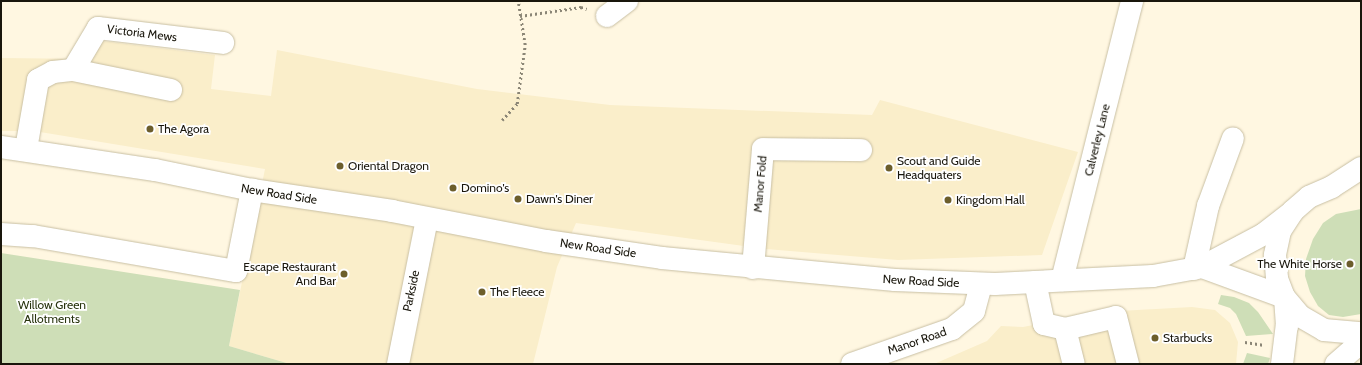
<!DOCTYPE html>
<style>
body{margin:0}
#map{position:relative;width:1362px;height:365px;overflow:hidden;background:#fff7e1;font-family:Cabin,sans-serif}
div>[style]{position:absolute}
.built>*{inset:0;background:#faeeca}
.green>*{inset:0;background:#cedeb7}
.path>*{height:2.5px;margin-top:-1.25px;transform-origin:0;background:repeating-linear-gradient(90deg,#8b8676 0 2px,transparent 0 5px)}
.roads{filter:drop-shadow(0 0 1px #c8bfa3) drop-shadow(0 0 1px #c8bfa3)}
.minor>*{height:22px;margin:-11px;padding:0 11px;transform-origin:11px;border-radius:11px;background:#fff}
.major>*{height:22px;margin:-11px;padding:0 11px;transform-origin:11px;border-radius:11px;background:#fff}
.highway>*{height:22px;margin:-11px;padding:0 11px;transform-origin:11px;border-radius:11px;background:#fff}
.dots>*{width:11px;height:11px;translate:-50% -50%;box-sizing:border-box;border:2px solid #fff;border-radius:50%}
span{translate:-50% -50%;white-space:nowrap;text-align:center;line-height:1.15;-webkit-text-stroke:3.5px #fff;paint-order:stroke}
.street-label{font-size:12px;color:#19160c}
.poi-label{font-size:12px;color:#19160c}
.left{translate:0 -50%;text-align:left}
.right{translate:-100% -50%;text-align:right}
.park-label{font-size:12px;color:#27330d}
.frame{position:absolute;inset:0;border:2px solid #19160c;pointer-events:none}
</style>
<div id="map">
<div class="built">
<i style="clip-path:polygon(103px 41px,215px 55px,211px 89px,271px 96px,277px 50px,477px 89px,610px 105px,872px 115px,880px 100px,1078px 152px,1042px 255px,898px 260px,766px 249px,576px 223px,557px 267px,533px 364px,290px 364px,229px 346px,265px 169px,34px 131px,1px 131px,1px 58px,90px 59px)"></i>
<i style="clip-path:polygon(1192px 307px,1215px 310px,1230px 323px,1238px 342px,1236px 364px,934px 364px,987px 341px,1001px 326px,1023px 327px,1101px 312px)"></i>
</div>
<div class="green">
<i style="clip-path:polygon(1361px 209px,1361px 314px,1343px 317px,1329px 315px,1318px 306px,1310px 292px,1305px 276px,1306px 259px,1313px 239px,1323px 223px,1336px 214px)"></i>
<i style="clip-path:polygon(1px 253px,240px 290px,229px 346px,290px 364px,1px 364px)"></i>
<i style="clip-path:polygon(1221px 295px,1234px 297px,1249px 303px,1258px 312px,1273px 334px,1246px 336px,1236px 314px,1230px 308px,1218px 304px)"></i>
<i style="clip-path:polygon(1247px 353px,1270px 358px,1268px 364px,1243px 364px)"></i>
</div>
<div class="path">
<i style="left:520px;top:16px;width:62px;rotate:-8.4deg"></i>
<i style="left:581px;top:7px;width:6px;rotate:18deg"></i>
<i style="left:502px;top:120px;width:22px;rotate:-47deg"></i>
<i style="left:517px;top:104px;width:60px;rotate:-82.3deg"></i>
<i style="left:525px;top:45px;width:45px;rotate:-99deg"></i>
<i style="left:1360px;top:123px;width:1px"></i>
<i style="left:1245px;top:342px;width:18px;rotate:9deg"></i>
</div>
<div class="roads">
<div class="minor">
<i style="left:607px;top:16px;width:25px;rotate:-37deg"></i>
<i style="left:73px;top:70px;width:100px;rotate:11.5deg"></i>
<i style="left:26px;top:149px;width:70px;rotate:-80.1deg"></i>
<i style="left:38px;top:80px;width:17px;rotate:-28deg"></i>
<i style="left:53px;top:72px;width:20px;rotate:-6deg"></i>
<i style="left:73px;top:70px;width:49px;rotate:-59.2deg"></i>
<i style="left:98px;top:28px;width:126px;rotate:6.8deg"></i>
<i style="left:1px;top:234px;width:32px;rotate:4deg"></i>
<i style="left:33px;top:236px;width:206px;rotate:9.8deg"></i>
<i style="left:236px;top:271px;width:83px;rotate:-78.8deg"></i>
<i style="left:753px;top:268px;width:119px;rotate:-85.2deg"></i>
<i style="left:763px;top:149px;width:98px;rotate:0.6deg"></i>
<i style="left:1194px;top:269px;width:65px;rotate:-77.5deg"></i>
<i style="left:1208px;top:206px;width:72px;rotate:-69.8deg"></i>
<i style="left:1062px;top:280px;width:288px;rotate:-75.9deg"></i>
<i style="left:1035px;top:282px;width:43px;rotate:77.9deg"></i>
<i style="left:1044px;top:324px;width:22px;rotate:13deg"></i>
<i style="left:1065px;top:329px;width:52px;rotate:-13.2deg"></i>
<i style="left:1116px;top:317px;width:49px;rotate:75.7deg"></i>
<i style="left:1065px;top:329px;width:36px;rotate:76deg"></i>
<i style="left:398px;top:364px;width:148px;rotate:-78.7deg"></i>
<i style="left:852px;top:364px;width:106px;rotate:-19.3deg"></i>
<i style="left:952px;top:329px;width:28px;rotate:-39deg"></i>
<i style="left:974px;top:311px;width:28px;rotate:-75deg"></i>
</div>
<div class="major">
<i style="left:1px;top:147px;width:156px;rotate:8.5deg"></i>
<i style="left:155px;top:170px;width:99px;rotate:11.7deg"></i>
<i style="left:252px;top:190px;width:142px;rotate:8.5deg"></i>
<i style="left:392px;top:211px;width:157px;rotate:11deg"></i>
<i style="left:546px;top:241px;width:117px;rotate:8.3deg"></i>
<i style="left:662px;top:258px;width:234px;rotate:5.4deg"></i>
<i style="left:895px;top:280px;width:100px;rotate:2.3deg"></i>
<i style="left:995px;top:284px;width:158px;rotate:-2.9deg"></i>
<i style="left:1153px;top:276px;width:50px;rotate:-10.4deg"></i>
<i style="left:1202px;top:267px;width:70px;rotate:-28deg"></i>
<i style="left:1264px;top:234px;width:36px;rotate:-38deg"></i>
<i style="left:1202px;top:267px;width:87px;rotate:20.1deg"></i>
</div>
<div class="highway">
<i style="left:1361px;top:168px;width:35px;rotate:147deg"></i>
<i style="left:1332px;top:187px;width:25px;rotate:157deg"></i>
<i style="left:1309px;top:197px;width:21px;rotate:139deg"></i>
<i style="left:1293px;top:211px;width:24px;rotate:123deg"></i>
<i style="left:1280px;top:231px;width:25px;rotate:102deg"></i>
<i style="left:1275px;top:255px;width:24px;rotate:85deg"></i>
<i style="left:1277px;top:279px;width:19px;rotate:69deg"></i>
<i style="left:1284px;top:297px;width:25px;rotate:50deg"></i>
<i style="left:1300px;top:316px;width:28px;rotate:30deg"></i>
<i style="left:1324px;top:330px;width:37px;rotate:5deg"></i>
<i style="left:1282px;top:364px;width:38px;rotate:-83deg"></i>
<i style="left:1287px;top:326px;width:27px;rotate:-94deg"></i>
<i style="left:1336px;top:364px;width:33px;rotate:-41deg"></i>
</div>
</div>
<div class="dots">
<i style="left:150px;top:129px;background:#6c5e2b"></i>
<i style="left:340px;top:166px;background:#6c5e2b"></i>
<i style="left:889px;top:168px;background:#6c5e2b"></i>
<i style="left:453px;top:188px;background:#6c5e2b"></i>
<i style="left:518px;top:199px;background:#6c5e2b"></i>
<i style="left:948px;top:200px;background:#6c5e2b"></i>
<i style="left:1350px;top:264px;background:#6c5e2b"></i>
<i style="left:344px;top:274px;background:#6c5e2b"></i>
<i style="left:482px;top:292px;background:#6c5e2b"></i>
<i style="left:1155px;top:338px;background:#6c5e2b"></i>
</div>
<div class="street-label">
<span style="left:142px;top:33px;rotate:7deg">Victoria Mews</span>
<span style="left:1097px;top:140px;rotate:-76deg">Calverley Lane</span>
<span style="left:760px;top:184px;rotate:-85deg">Manor Fold</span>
<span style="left:279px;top:194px;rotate:9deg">New Road Side</span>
<span style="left:598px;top:248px;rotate:8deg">New Road Side</span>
<span style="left:921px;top:281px;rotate:3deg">New Road Side</span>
<span style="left:411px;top:291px;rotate:-78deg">Parkside</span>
<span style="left:917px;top:341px;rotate:-19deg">Manor Road</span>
</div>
<div class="poi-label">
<span class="left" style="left:158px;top:129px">The Agora</span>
<span class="left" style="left:897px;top:168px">Scout and Guide<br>Headquaters</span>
<span class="left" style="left:348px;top:166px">Oriental Dragon</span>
<span class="left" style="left:461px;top:188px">Domino's</span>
<span class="left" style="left:526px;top:199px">Dawn's Diner</span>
<span class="left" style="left:956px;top:200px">Kingdom Hall</span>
<span class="right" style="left:1342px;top:264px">The White Horse</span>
<span class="right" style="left:336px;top:274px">Escape Restaurant<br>And Bar</span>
<span class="left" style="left:490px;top:292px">The Fleece</span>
<span class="left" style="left:1163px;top:338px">Starbucks</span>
</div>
<div class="park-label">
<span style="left:52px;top:312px">Willow Green<br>Allotments</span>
</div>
<div class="frame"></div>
</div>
